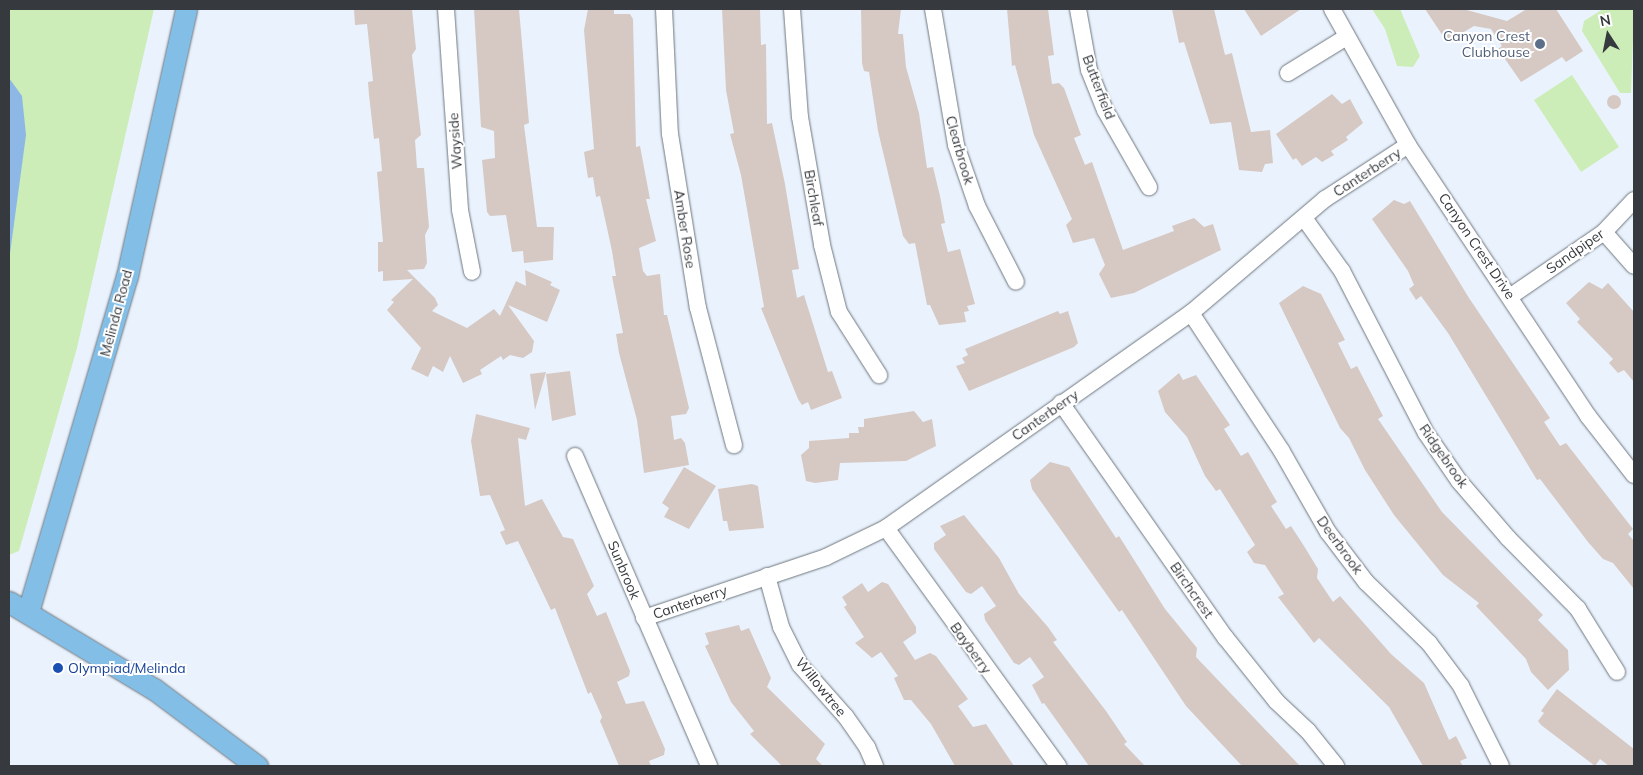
<!DOCTYPE html>
<style>
body{margin:0}
#map{position:relative;width:1643px;height:775px;overflow:hidden;background:#eaf3fd;font-family:Mulish,sans-serif}
div>[style]{position:absolute}
.green>*{inset:0;background:#ccedb8}
.water>*{inset:0;background:#8db7e4}
.building>*{inset:0;background:#d6c8c3}
.round{border-radius:50%}
.roads{filter:drop-shadow(0 0 1px #6e767f) drop-shadow(0 0 1px #6e767f)}
.minor>*{height:16px;margin:-8px;padding:0 8px;transform-origin:8px;border-radius:8px;background:#fff}
.major>*{height:21px;margin:-10.5px;padding:0 10.5px;transform-origin:10.5px;border-radius:10.5px;background:#83bee6}
.dots>*{width:14px;height:14px;translate:-50% -50%;box-sizing:border-box;border:2px solid #fff;border-radius:50%}
span{translate:-50% -50%;white-space:nowrap;text-align:center;line-height:1.15;-webkit-text-stroke:4px #fff;paint-order:stroke}
.service-label{font-size:14px;color:#4e5e75}
.right{translate:-100% -50%;text-align:right}
.street-label{font-size:14px;color:#363a3e}
.transit-label{font-size:14px;color:#164399}
.left{translate:0 -50%;text-align:left}
.frame{position:absolute;inset:0;border:10px solid #363a3e;pointer-events:none}
.north{position:absolute;left:1583px;top:10px;width:50px;height:50px;-webkit-text-stroke:4px #fff;paint-order:stroke;rotate:349deg;font-size:14px;font-weight:700;line-height:20px;text-align:center;color:#363a3e}
.north::after{content:'';display:block;margin:auto;width:18px;height:22px;background:#363a3e;clip-path:polygon(50% 0,100% 100%,50% 72%,0 100%)}
</style>
<div id="map">
<div class="green">
<i style="clip-path:polygon(9px 9px,154px 9px,77px 348px,19px 551px,9px 555px)"></i>
<i style="clip-path:polygon(1372px 9px,1400px 9px,1420px 56px,1413px 67px,1397px 66px,1385px 29px)"></i>
<i style="clip-path:polygon(1603px 9px,1634px 9px,1631px 93px,1620px 93px,1582px 31px,1584px 21px)"></i>
<i style="clip-path:polygon(1572px 75px,1619px 147px,1581px 172px,1534px 100px)"></i>
</div>
<div class="water">
<i style="clip-path:polygon(9px 78px,22px 96px,26px 135px,9px 261px)"></i>
</div>
<div class="building">
<i style="clip-path:polygon(354px 9px,412px 9px,416px 49px,412px 55px,421px 135px,415px 140px,417px 168px,424px 168px,429px 227px,425px 235px,427px 263px,424px 269px,407px 270px,435px 298px,438px 305px,432px 311px,467px 328px,494px 309px,500px 316px,516px 281px,526px 286px,525px 270px,552px 282px,550px 285px,560px 290px,547px 322px,508px 305px,534px 341px,532px 352px,523px 358px,510px 355px,503px 360px,501px 356px,480px 370px,482px 374px,463px 383px,450px 356px,443px 372px,433px 366px,428px 377px,411px 369px,421px 348px,387px 310px,394px 302px,391px 300px,413px 279px,383px 281px,383px 271px,378px 272px,378px 242px,383px 242px,377px 172px,382px 171px,379px 138px,374px 139px,369px 95px,368px 82px,373px 81px,367px 24px,355px 25px)"></i>
<i style="clip-path:polygon(474px 9px,519px 9px,529px 123px,524px 125px,537px 227px,554px 227px,553px 260px,524px 263px,523px 251px,512px 252px,506px 215px,490px 216px,487px 212px,482px 160px,495px 158px,494px 131px,481px 127px)"></i>
<i style="clip-path:polygon(588px 9px,614px 9px,614px 14px,630px 14px,633px 19px,636px 147px,640px 146px,650px 199px,646px 199px,656px 241px,639px 248px,643px 271px,647px 276px,660px 274px,664px 315px,667px 315px,689px 408px,686px 414px,671px 416px,674px 440px,681px 438px,685px 443px,689px 465px,644px 473px,637px 420px,619px 353px,616px 334px,623px 333px,612px 276px,616px 276px,612px 251px,600px 196px,596px 197px,593px 177px,588px 178px,584px 152px,594px 149px,584px 30px)"></i>
<i style="clip-path:polygon(722px 9px,760px 9px,761px 45px,766px 44px,767px 124px,772px 123px,785px 184px,799px 269px,792px 270px,797px 298px,804px 295px,828px 372px,832px 371px,842px 398px,811px 410px,808px 402px,802px 405px,798px 399px,761px 308px,764px 307px,741px 175px,730px 134px,734px 133px,726px 90px)"></i>
<i style="clip-path:polygon(861px 9px,901px 9px,898px 34px,903px 34px,906px 67px,919px 113px,927px 168px,933px 167px,940px 196px,945px 223px,941px 224px,948px 252px,960px 249px,975px 304px,967px 306px,969px 311px,964px 312px,966px 322px,939px 325px,930px 305px,927px 305px,915px 243px,909px 244px,903px 236px,878px 131px,869px 72px,864px 71px,862px 63px)"></i>
<i style="clip-path:polygon(1007px 9px,1048px 9px,1054px 55px,1048px 56px,1052px 84px,1059px 83px,1064px 88px,1081px 135px,1074px 138px,1085px 165px,1092px 162px,1123px 250px,1174px 231px,1172px 226px,1194px 218px,1204px 227px,1213px 224px,1221px 250px,1134px 293px,1111px 298px,1099px 274px,1105px 265px,1094px 238px,1073px 243px,1066px 225px,1072px 219px,1034px 135px,1015px 65px,1012px 66px)"></i>
<i style="clip-path:polygon(1172px 9px,1214px 9px,1225px 55px,1232px 53px,1251px 132px,1270px 130px,1273px 163px,1265px 164px,1262px 172px,1239px 170px,1231px 122px,1210px 124px,1184px 42px,1179px 43px)"></i>
<i style="clip-path:polygon(1244px 9px,1301px 9px,1261px 36px)"></i>
<i style="clip-path:polygon(1425px 9px,1463px 9px,1507px 21px,1527px 9px,1556px 9px,1583px 51px,1566px 62px,1562px 57px,1521px 82px,1498px 49px,1502px 46px,1491px 29px,1474px 26px,1447px 42px)"></i>
<i style="clip-path:polygon(1332px 94px,1342px 104px,1350px 99px,1363px 123px,1346px 137px,1348px 140px,1331px 151px,1334px 155px,1322px 162px,1316px 157px,1302px 166px,1296px 158px,1293px 160px,1276px 134px)"></i>
<i class="round" style="left:1607px;top:95px;width:14px;height:14px"></i>
<i style="clip-path:polygon(1394px 200px,1404px 204px,1410px 201px,1469px 298px,1550px 418px,1544px 422px,1560px 446px,1566px 443px,1633px 529px,1628px 534px,1634px 541px,1634px 589px,1613px 563px,1603px 559px,1588px 542px,1540px 479px,1537px 480px,1448px 333px,1421px 296px,1416px 300px,1409px 289px,1414px 285px,1408px 271px,1372px 219px)"></i>
<i style="clip-path:polygon(1589px 282px,1602px 289px,1608px 283px,1634px 312px,1634px 382px,1624px 370px,1618px 373px,1609px 363px,1613px 359px,1577px 322px,1580px 319px,1566px 303px)"></i>
<i style="clip-path:polygon(1303px 286px,1321px 294px,1345px 340px,1338px 343px,1351px 369px,1357px 366px,1383px 416px,1378px 419px,1442px 512px,1543px 615px,1538px 620px,1568px 650px,1569px 670px,1548px 690px,1531px 672px,1526px 659px,1476px 606px,1479px 603px,1443px 575px,1394px 515px,1365px 470px,1349px 438px,1340px 428px,1279px 303px)"></i>
<i style="clip-path:polygon(1058px 311px,1060px 314px,1068px 311px,1078px 343px,1074px 347px,969px 391px,956px 366px,965px 363px,962px 358px,968px 355px,965px 349px)"></i>
<i style="clip-path:polygon(570px 371px,576px 415px,552px 421px,546px 374px)"></i>
<i style="clip-path:polygon(546px 372px,535px 410px,530px 374px)"></i>
<i style="clip-path:polygon(1179px 373px,1183px 380px,1196px 375px,1230px 425px,1224px 429px,1241px 456px,1248px 452px,1277px 502px,1271px 506px,1286px 529px,1291px 526px,1304px 546px,1318px 569px,1317px 578px,1333px 602px,1340px 596px,1391px 654px,1424px 683px,1449px 740px,1456px 736px,1467px 758px,1460px 761px,1463px 766px,1423px 766px,1389px 707px,1319px 638px,1314px 643px,1278px 597px,1284px 594px,1265px 565px,1254px 563px,1247px 552px,1255px 545px,1220px 489px,1216px 491px,1205px 476px,1187px 437px,1165px 412px,1158px 391px)"></i>
<i style="clip-path:polygon(914px 411px,923px 422px,932px 419px,936px 446px,906px 461px,840px 463px,838px 480px,815px 483px,806px 481px,801px 455px,809px 448px,809px 441px,849px 438px,849px 433px,859px 433px,858px 427px,864px 427px,864px 419px)"></i>
<i style="clip-path:polygon(476px 414px,530px 428px,526px 440px,518px 438px,525px 506px,542px 499px,563px 537px,573px 539px,594px 586px,587px 594px,597px 616px,606px 612px,630px 671px,629px 676px,617px 682px,626px 704px,644px 701px,665px 749px,664px 755px,649px 761px,651px 766px,619px 766px,600px 721px,602px 717px,591px 692px,588px 694px,555px 608px,551px 610px,518px 541px,506px 545px,500px 532px,505px 530px,490px 495px,480px 496px,471px 441px)"></i>
<i style="clip-path:polygon(1050px 462px,1069px 467px,1116px 538px,1119px 536px,1165px 609px,1197px 648px,1196px 657px,1300px 766px,1242px 766px,1186px 706px,1122px 610px,1119px 612px,1032px 489px,1030px 480px)"></i>
<i style="clip-path:polygon(684px 467px,716px 486px,689px 529px,664px 517px,669px 508px,662px 503px)"></i>
<i style="clip-path:polygon(752px 484px,758px 486px,764px 528px,729px 531px,727px 521px,723px 521px,718px 489px)"></i>
<i style="clip-path:polygon(964px 515px,999px 558px,1019px 594px,1048px 627px,1057px 640px,1053px 642px,1106px 711px,1127px 742px,1124px 744px,1145px 766px,1089px 766px,1044px 703px,1042px 704px,1032px 685px,1044px 677px,1030px 657px,1019px 665px,1014px 663px,985px 620px,984px 614px,996px 606px,982px 586px,971px 594px,966px 592px,934px 549px,934px 543px,946px 535px,940px 526px)"></i>
<i style="clip-path:polygon(882px 582px,888px 584px,916px 627px,916px 633px,903px 642px,915px 660px,930px 653px,936px 656px,968px 699px,958px 706px,973px 727px,986px 724px,1014px 766px,955px 766px,931px 724px,911px 700px,904px 700px,894px 678px,898px 676px,881px 652px,872px 658px,855px 643px,864px 637px,844px 607px,847px 605px,842px 597px,862px 583px,868px 592px)"></i>
<i style="clip-path:polygon(739px 625px,741px 631px,749px 628px,771px 678px,767px 687px,825px 744px,816px 759px,823px 766px,782px 766px,750px 734px,754px 731px,731px 702px,705px 646px,709px 644px,705px 633px)"></i>
<i style="clip-path:polygon(1557px 689px,1634px 749px,1634px 766px,1609px 766px,1600px 759px,1595px 766px,1541px 725px,1538px 721px,1544px 713px,1541px 711px)"></i>
</div>
<div class="roads">
<div class="minor">
<i style="left:446px;top:9px;width:201px;rotate:86deg"></i>
<i style="left:460px;top:210px;width:63px;rotate:79deg"></i>
<i style="left:664px;top:9px;width:125px;rotate:87.3deg"></i>
<i style="left:670px;top:134px;width:176px;rotate:80.9deg"></i>
<i style="left:698px;top:308px;width:142px;rotate:75.3deg"></i>
<i style="left:792px;top:9px;width:108px;rotate:85.8deg"></i>
<i style="left:800px;top:117px;width:130px;rotate:80.2deg"></i>
<i style="left:822px;top:245px;width:69px;rotate:75.8deg"></i>
<i style="left:839px;top:312px;width:75px;rotate:57.6deg"></i>
<i style="left:933px;top:9px;width:138px;rotate:80.4deg"></i>
<i style="left:956px;top:145px;width:65px;rotate:71deg"></i>
<i style="left:977px;top:206px;width:85px;rotate:62.8deg"></i>
<i style="left:1078px;top:9px;width:62px;rotate:79.8deg"></i>
<i style="left:1089px;top:70px;width:43px;rotate:68.2deg"></i>
<i style="left:1105px;top:110px;width:89px;rotate:60.3deg"></i>
<i style="left:1332px;top:9px;width:156px;rotate:60.8deg"></i>
<i style="left:1408px;top:145px;width:325px;rotate:56.4deg"></i>
<i style="left:1588px;top:416px;width:75px;rotate:52.1deg"></i>
<i style="left:1288px;top:73px;width:67px;rotate:-31.6deg"></i>
<i style="left:1304px;top:218px;width:65px;rotate:54.4deg"></i>
<i style="left:1342px;top:271px;width:182px;rotate:62.6deg"></i>
<i style="left:1426px;top:433px;width:58px;rotate:55.5deg"></i>
<i style="left:1459px;top:481px;width:75px;rotate:49.3deg"></i>
<i style="left:1508px;top:538px;width:100px;rotate:45.4deg"></i>
<i style="left:1578px;top:609px;width:74px;rotate:58.2deg"></i>
<i style="left:1604px;top:232px;width:45px;rotate:48.6deg"></i>
<i style="left:1511px;top:296px;width:113px;rotate:-34.5deg"></i>
<i style="left:1604px;top:232px;width:44px;rotate:-46.8deg"></i>
<i style="left:1191px;top:313px;width:164px;rotate:56.7deg"></i>
<i style="left:1281px;top:450px;width:95px;rotate:60.2deg"></i>
<i style="left:1328px;top:532px;width:63px;rotate:52.8deg"></i>
<i style="left:1366px;top:582px;width:88px;rotate:44.1deg"></i>
<i style="left:1429px;top:643px;width:54px;rotate:53.3deg"></i>
<i style="left:1461px;top:686px;width:89px;rotate:63.4deg"></i>
<i style="left:1061px;top:403px;width:286px;rotate:55deg"></i>
<i style="left:1225px;top:637px;width:82px;rotate:51.4deg"></i>
<i style="left:1276px;top:701px;width:44px;rotate:43.2deg"></i>
<i style="left:1308px;top:731px;width:45px;rotate:51.3deg"></i>
<i style="left:575px;top:456px;width:338px;rotate:66.6deg"></i>
<i style="left:886px;top:528px;width:294px;rotate:54.1deg"></i>
<i style="left:767px;top:576px;width:53px;rotate:74.6deg"></i>
<i style="left:781px;top:627px;width:42px;rotate:63.4deg"></i>
<i style="left:800px;top:665px;width:69px;rotate:48.5deg"></i>
<i style="left:846px;top:717px;width:37px;rotate:55deg"></i>
<i style="left:867px;top:747px;width:21px;rotate:67deg"></i>
<i style="left:644px;top:618px;width:192px;rotate:-18.5deg"></i>
<i style="left:826px;top:557px;width:67px;rotate:-25.8deg"></i>
<i style="left:886px;top:528px;width:373px;rotate:-35.2deg"></i>
<i style="left:1191px;top:313px;width:176px;rotate:-40.4deg"></i>
<i style="left:1325px;top:199px;width:99px;rotate:-33deg"></i>
</div>
<div class="major">
<i style="left:9px;top:602px;width:169px;rotate:31deg"></i>
<i style="left:154px;top:689px;width:129px;rotate:36.8deg"></i>
<i style="left:28px;top:612px;width:350px;rotate:-73.6deg"></i>
<i style="left:127px;top:276px;width:273px;rotate:-77.5deg"></i>
</div>
</div>
<div class="dots">
<i style="left:1540px;top:44px;background:#5c6f8a"></i>
<i style="left:58px;top:668px;background:#1a4fb4"></i>
</div>
<div class="service-label">
<span class="right" style="left:1530px;top:44px">Canyon Crest<br>Clubhouse</span>
</div>
<div class="street-label">
<span style="left:1099px;top:87px;rotate:69deg">Butterfield</span>
<span style="left:455px;top:141px;rotate:-94deg">Wayside</span>
<span style="left:960px;top:150px;rotate:74deg">Clearbrook</span>
<span style="left:1367px;top:172px;rotate:-33deg">Canterberry</span>
<span style="left:814px;top:198px;rotate:80deg">Birchleaf</span>
<span style="left:685px;top:229px;rotate:81deg">Amber Rose</span>
<span style="left:1477px;top:246px;rotate:56deg">Canyon Crest Drive</span>
<span style="left:1575px;top:251px;rotate:-35deg">Sandpiper</span>
<span style="left:116px;top:313px;rotate:-75deg">Melinda Road</span>
<span style="left:1045px;top:415px;rotate:-35deg">Canterberry</span>
<span style="left:1444px;top:456px;rotate:55deg">Ridgebrook</span>
<span style="left:1340px;top:545px;rotate:54deg">Deerbrook</span>
<span style="left:624px;top:570px;rotate:67deg">Sunbrook</span>
<span style="left:1192px;top:590px;rotate:55deg">Birchcrest</span>
<span style="left:690px;top:602px;rotate:-19deg">Canterberry</span>
<span style="left:971px;top:648px;rotate:54deg">Bayberry</span>
<span style="left:821px;top:687px;rotate:51deg">Willowtree</span>
</div>
<div class="transit-label">
<span class="left" style="left:68px;top:668px">Olympiad/Melinda</span>
</div>
<div class="frame"></div>
<div class="north">N</div>
</div>
